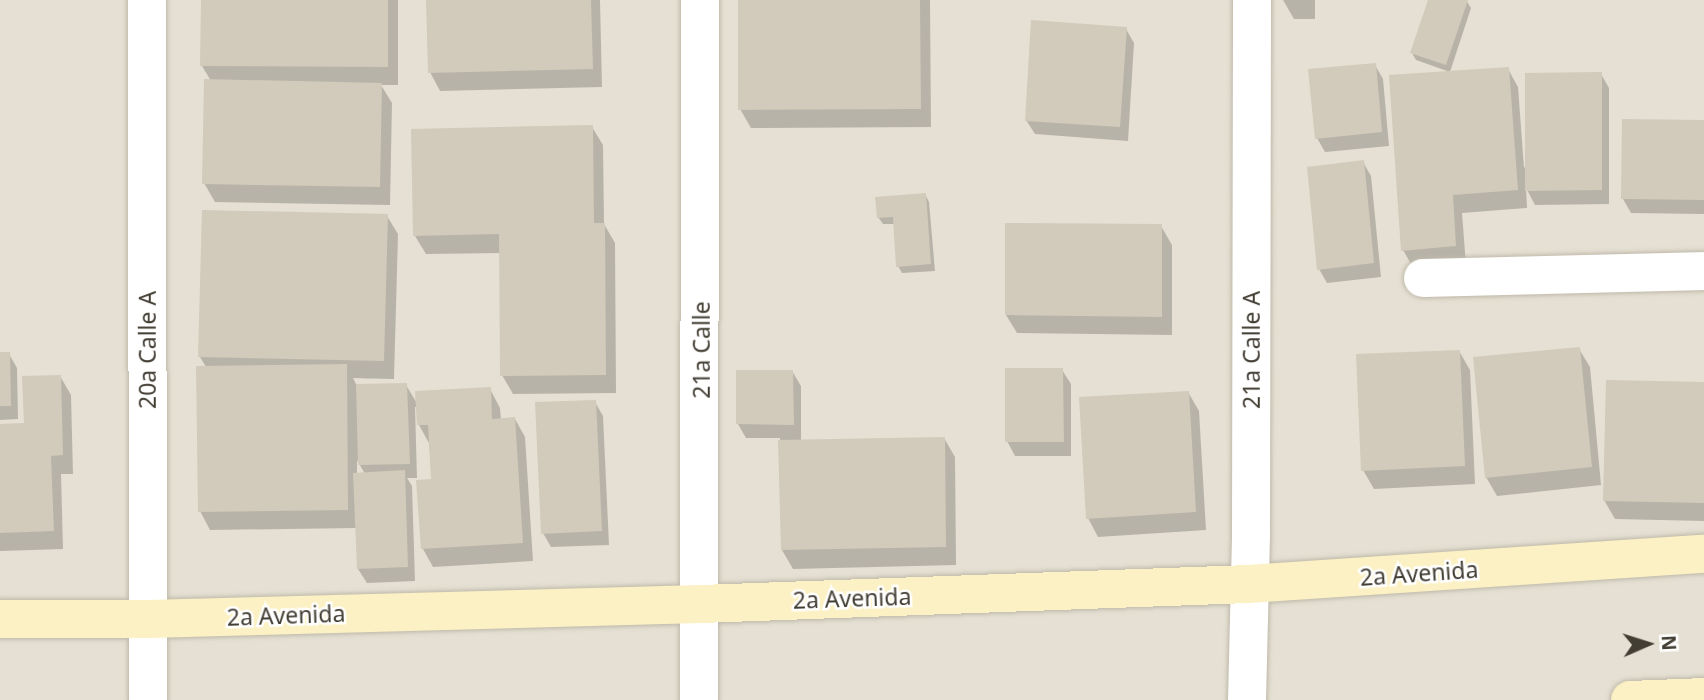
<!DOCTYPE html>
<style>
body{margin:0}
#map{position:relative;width:1704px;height:700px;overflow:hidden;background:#f1eee4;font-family:"Noto Sans",sans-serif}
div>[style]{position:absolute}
.residential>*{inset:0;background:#e5e0d3}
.shadow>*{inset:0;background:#0003}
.building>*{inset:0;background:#d2caba}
.roads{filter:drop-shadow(0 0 2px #bfb9aa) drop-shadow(0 0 2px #bfb9aa)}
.street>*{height:38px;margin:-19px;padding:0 19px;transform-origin:19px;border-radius:19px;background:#fff}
.secondary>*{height:38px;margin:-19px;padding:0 19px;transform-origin:19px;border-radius:19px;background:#fcf1c4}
span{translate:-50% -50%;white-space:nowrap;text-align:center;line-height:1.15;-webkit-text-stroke:5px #fff;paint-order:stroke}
.street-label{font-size:23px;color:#433e34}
.north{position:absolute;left:1613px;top:609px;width:70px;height:70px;-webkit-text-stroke:5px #fff;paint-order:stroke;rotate:87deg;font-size:19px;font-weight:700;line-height:28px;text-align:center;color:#433e34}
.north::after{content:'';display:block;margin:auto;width:24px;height:32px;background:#433e34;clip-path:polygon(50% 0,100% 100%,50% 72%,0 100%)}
</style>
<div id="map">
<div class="residential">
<i style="clip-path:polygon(0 0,1704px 0,1704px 700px,0 700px)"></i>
</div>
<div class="shadow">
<i style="clip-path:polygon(202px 0,398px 0,398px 85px,381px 85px,392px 103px,390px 205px,215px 202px,204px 183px,211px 81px,202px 66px)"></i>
<i style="clip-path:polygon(428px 0,600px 0,602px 87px,440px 91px,430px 72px)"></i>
<i style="clip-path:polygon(740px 0,930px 0,931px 127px,751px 128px,740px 109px)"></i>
<i style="clip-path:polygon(1283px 0,1315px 0,1315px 19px,1294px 19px)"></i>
<i style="clip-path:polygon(1430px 0,1466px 0,1471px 8px,1450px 72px,1416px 60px,1412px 53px)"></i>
<i style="clip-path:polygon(1126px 29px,1134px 43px,1128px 141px,1035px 134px,1026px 120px)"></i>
<i style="clip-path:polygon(1375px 65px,1383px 79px,1389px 146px,1325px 152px,1317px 138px)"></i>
<i style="clip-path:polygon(1508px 69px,1518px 87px,1524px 168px,1601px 74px,1609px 88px,1609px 204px,1535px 205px,1526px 188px,1527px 208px,1462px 213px,1466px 265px,1414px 269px,1403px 250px)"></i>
<i style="clip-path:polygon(1704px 122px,1704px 214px,1631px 213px,1623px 199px)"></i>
<i style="clip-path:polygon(592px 127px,603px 145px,604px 224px,615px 243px,616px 393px,513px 394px,502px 375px,501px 253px,426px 254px,415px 236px)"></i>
<i style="clip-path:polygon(1363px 162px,1371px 176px,1381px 277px,1327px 283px,1319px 269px)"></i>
<i style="clip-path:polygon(925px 194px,929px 202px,935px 271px,902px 273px,898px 266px,895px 224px,883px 224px,878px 217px)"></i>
<i style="clip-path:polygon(evenodd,387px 216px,398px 234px,394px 379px,353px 378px,356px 384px,406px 385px,418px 405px,490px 389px,500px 408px,501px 420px,515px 419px,525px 437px,533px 561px,433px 567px,423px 549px,433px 481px,429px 443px,419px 425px,418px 407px,415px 407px,417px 478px,407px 478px,412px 486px,415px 581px,367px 583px,358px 569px,357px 528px,210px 530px,200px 511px,206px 367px,200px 357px,387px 216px,357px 460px,365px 474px,357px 474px,357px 460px)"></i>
<i style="clip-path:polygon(1161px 226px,1172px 245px,1172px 335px,1017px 333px,1006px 315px)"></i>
<i style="clip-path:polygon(1579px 349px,1590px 367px,1601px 485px,1497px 496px,1486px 477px)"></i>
<i style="clip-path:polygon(1459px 351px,1470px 370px,1475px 484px,1374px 489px,1363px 470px)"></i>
<i style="clip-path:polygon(0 354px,9px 354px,17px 368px,18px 419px,0 420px)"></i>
<i style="clip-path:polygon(1062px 370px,1071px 384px,1071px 456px,1015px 456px,1007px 441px)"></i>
<i style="clip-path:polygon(792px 371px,801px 386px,801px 441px,944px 438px,955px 457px,956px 565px,793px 569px,782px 550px,780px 438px,746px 438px,738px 424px)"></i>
<i style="clip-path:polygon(60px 376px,71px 395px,73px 474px,61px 474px,63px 549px,0 551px,0 426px,26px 425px)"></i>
<i style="clip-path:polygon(1704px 383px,1704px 521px,1615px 519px,1604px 500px)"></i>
<i style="clip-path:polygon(1188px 392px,1199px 411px,1206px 530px,1098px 537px,1088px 518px)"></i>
<i style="clip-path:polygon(595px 402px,603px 416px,609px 545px,551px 547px,543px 533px)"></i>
</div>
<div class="building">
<i style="clip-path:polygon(201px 0,388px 0,388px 67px,200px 66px)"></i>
<i style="clip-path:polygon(426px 0,591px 0,593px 69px,428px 73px)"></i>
<i style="clip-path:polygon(738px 0,920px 0,921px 109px,738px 110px)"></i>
<i style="clip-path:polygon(1428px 0,1468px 0,1446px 65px,1410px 53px)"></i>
<i style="clip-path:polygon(1031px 20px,1127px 27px,1120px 127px,1025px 121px)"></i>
<i style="clip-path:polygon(1376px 63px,1382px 132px,1315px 139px,1308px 69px)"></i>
<i style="clip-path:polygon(1509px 67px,1518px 190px,1453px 195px,1456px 246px,1401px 251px,1389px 75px)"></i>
<i style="clip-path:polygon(1602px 72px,1602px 190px,1525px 191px,1525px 73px)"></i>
<i style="clip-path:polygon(204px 79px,382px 83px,380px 187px,202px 184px)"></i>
<i style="clip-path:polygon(1622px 119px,1704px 120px,1704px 200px,1621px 199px)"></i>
<i style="clip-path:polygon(593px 125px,594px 223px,605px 223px,606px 375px,500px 376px,499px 234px,413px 236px,411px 129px)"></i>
<i style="clip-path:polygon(1364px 160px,1374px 263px,1317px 270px,1307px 167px)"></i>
<i style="clip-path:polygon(926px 193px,931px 264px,896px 267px,893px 217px,877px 218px,875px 197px)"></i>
<i style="clip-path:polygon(202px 210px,388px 214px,384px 361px,198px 357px)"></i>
<i style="clip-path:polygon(1005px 223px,1162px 224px,1162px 317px,1005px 315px)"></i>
<i style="clip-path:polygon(1580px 347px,1592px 467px,1485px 478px,1473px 357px)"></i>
<i style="clip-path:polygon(1460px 350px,1465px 466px,1361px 471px,1356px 354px)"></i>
<i style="clip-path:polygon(0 352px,10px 352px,11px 406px,0 406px)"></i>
<i style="clip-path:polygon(347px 364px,348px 510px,198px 512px,196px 366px)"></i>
<i style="clip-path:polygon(1005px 368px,1063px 368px,1064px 442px,1005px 442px)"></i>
<i style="clip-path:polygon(736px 370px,793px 370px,794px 425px,736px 424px)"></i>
<i style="clip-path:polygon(61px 375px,63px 455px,51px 456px,54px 531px,0 533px,0 424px,24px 423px,22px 376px)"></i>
<i style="clip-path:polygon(1606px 380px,1704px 382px,1704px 503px,1603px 501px)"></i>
<i style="clip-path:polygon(407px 383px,410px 464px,358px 465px,356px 384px)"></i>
<i style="clip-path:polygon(491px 387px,492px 419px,515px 417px,523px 543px,421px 549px,416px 480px,431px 479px,428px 425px,417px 425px,415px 391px)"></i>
<i style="clip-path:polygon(1189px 391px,1196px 512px,1086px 519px,1079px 397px)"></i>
<i style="clip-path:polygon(596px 400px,602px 531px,541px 534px,535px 402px)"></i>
<i style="clip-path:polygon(945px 437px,946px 547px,781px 550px,778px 440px)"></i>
<i style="clip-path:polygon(405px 470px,408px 567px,357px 569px,353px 473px)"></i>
</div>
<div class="roads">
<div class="street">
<i style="left:147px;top:0;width:700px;rotate:89.92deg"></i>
<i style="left:1423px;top:278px;width:281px;rotate:-1.4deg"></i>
<i style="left:699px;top:700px;width:700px;rotate:-89.92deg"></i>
<i style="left:1247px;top:700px;width:168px;rotate:-88.6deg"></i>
<i style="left:1251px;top:532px;width:532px;rotate:-89.89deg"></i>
</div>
<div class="secondary">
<i style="left:0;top:619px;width:148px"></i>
<i style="left:148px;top:619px;width:553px;rotate:-1.55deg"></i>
<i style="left:701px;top:604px;width:547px;rotate:-2.09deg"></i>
<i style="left:1248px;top:584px;width:457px;rotate:-3.8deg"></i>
<i style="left:1630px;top:700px;width:74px;rotate:-2.3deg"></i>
</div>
</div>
<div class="street-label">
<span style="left:147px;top:350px;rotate:-90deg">20a Calle A</span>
<span style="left:701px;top:350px;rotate:-90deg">21a Calle</span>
<span style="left:1251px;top:350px;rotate:-90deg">21a Calle A</span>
<span style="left:1419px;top:573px;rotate:-4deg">2a Avenida</span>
<span style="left:852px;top:598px;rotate:-2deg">2a Avenida</span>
<span style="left:286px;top:615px;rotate:-2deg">2a Avenida</span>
</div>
<div class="north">N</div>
</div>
